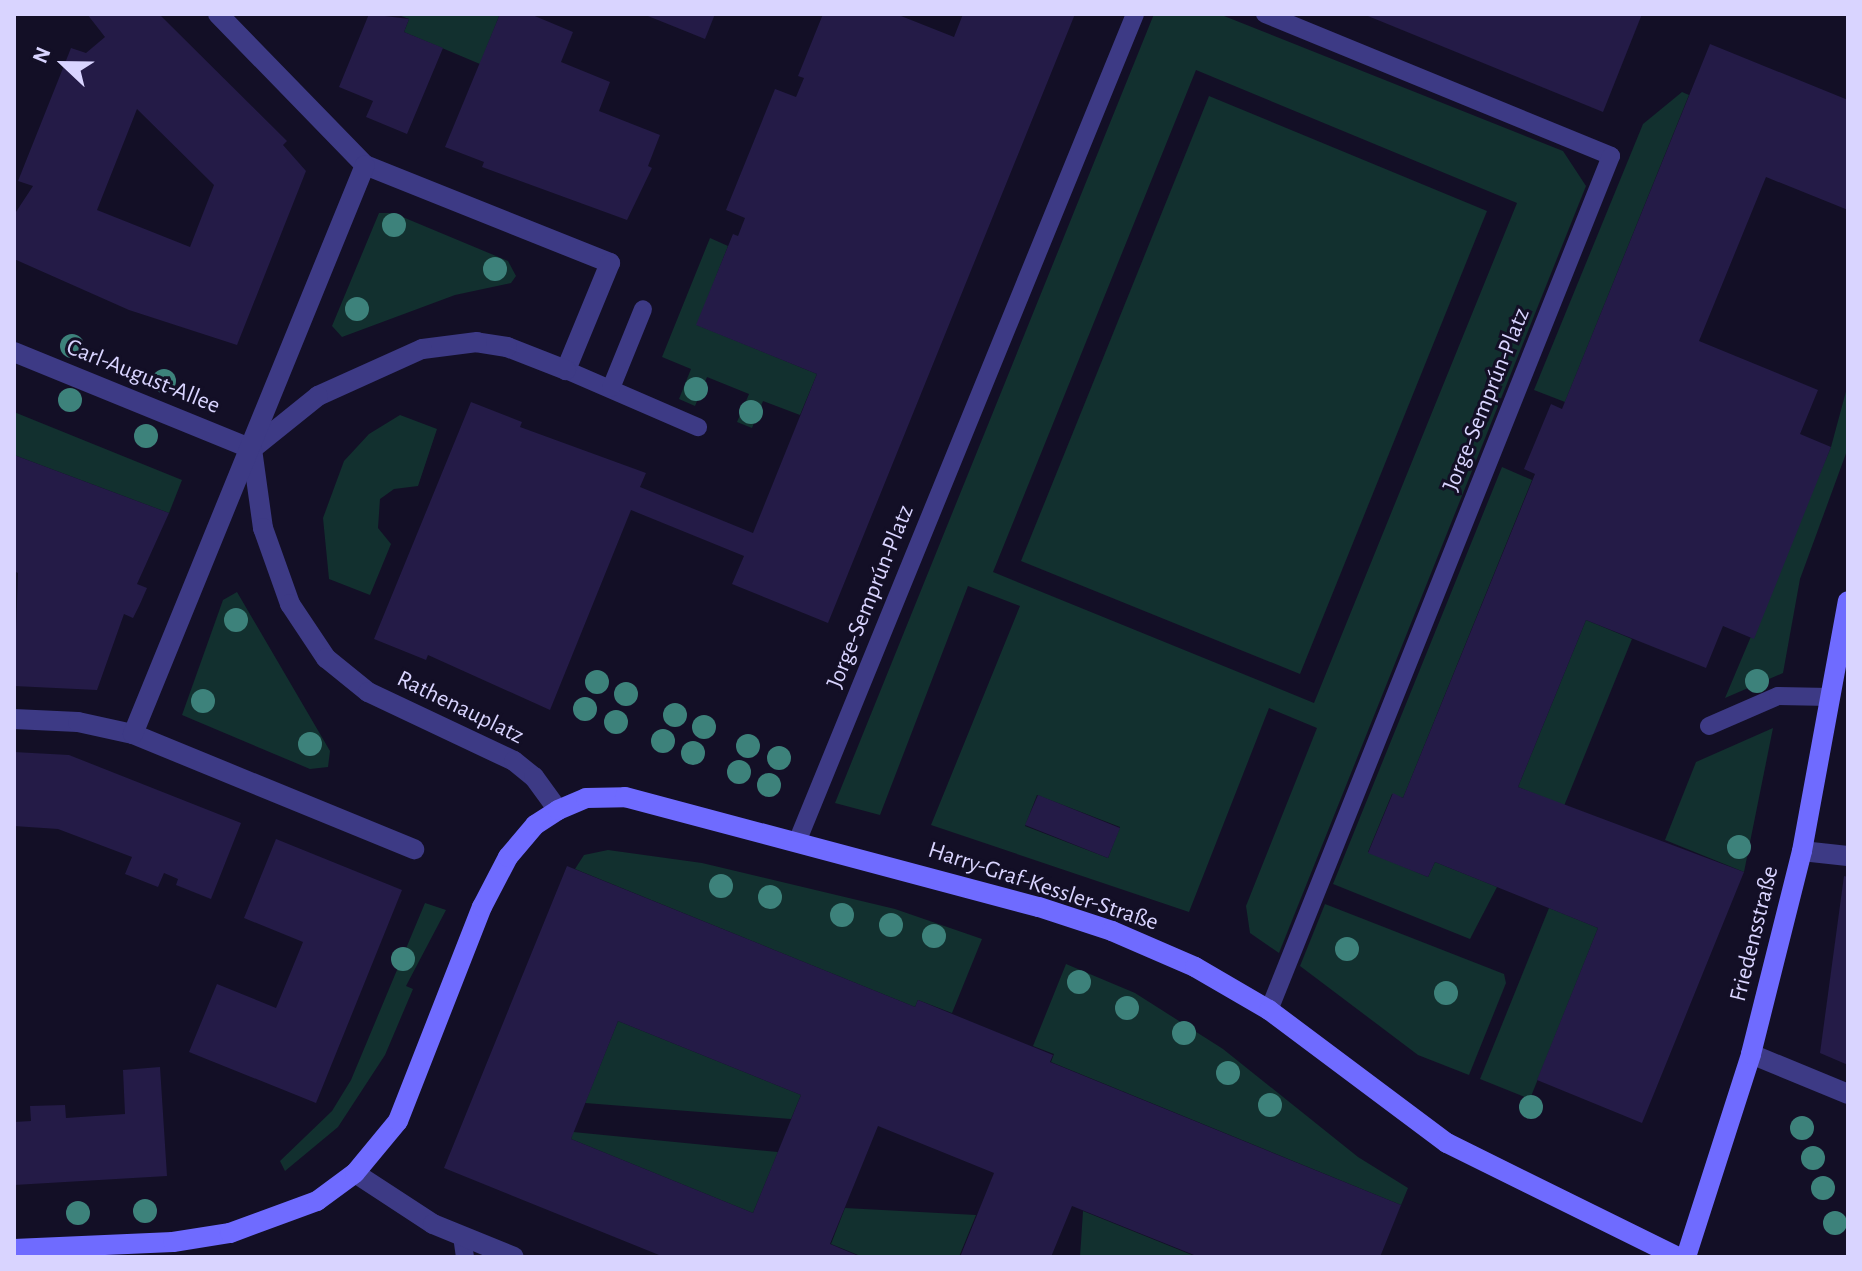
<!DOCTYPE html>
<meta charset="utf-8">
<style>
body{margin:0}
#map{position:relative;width:1862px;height:1271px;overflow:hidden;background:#130f26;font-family:"Alegreya Sans",sans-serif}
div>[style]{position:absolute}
.green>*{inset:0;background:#12302f}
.building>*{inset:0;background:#241b47}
.lane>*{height:18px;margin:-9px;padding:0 9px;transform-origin:9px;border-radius:9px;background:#3d3a85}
.street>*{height:20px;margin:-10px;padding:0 10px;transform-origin:10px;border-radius:10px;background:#3d3a85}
.secondary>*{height:20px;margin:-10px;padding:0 10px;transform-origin:10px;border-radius:10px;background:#6f6bff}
.trees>*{width:24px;height:24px;margin:-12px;border-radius:50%;background:#3d827b}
span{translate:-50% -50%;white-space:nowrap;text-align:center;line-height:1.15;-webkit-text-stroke:6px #130f26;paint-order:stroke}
.street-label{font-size:24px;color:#d9d4ff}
.frame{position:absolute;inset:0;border:16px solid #d9d4ff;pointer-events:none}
.north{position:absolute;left:24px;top:24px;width:80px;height:80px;-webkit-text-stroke:6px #130f26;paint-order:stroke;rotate:292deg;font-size:22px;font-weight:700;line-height:32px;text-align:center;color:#d9d4ff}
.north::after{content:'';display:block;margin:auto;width:28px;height:36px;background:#d9d4ff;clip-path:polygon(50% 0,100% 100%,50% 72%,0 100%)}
</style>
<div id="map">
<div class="green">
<i style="clip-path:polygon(396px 14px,500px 14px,480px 64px,404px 32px,409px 19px)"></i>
<i style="clip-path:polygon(evenodd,1154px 14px,1219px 14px,1563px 151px,1586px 186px,1279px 953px,1250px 933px,1246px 906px,1317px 728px,1269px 708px,1189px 912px,931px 825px,1020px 606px,968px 586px,880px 815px,835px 803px,1154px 14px,1196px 70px,1517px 203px,1314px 703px,993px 572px,1196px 70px,1154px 14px,1037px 795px,1120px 827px,1108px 858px,1025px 826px,1037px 795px)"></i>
<i style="clip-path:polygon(1682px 92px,1689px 95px,1565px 402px,1534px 390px,1643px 124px)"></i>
<i style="clip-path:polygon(1209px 96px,1487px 211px,1300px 674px,1021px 561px)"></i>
<i style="clip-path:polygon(379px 213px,393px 213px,508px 261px,516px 276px,511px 283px,455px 295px,342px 337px,332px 326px)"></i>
<i style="clip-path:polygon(710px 238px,728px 246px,697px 325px,817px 374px,800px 415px,763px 401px,752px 428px,737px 422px,749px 394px,707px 377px,695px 406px,679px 399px,691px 369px,662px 357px)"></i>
<i style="clip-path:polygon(1848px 384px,1848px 448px,1800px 579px,1783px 673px,1725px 698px,1831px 447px)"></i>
<i style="clip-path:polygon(14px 412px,182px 480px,169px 513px,14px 455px)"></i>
<i style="clip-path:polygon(400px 415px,437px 429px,418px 486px,394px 489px,380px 499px,378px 528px,391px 544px,370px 595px,329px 579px,323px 518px,344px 461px,369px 434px)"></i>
<i style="clip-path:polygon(1502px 467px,1532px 480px,1403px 798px,1392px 794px,1368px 852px,1428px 877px,1435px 862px,1497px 887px,1470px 939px,1333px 884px)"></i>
<i style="clip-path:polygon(237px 592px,330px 751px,328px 767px,310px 769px,182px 715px,223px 600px)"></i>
<i style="clip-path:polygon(1586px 620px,1632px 639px,1564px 806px,1518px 787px)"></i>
<i style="clip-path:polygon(1773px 728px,1744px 872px,1665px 840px,1696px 762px)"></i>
<i style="clip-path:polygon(608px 850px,702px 863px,895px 909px,982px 939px,952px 1013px,918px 1000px,915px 1007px,575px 869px,584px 855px)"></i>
<i style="clip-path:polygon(425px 903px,446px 910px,406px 986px,413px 989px,385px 1055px,338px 1127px,285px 1171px,280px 1161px,332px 1111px,351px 1080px)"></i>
<i style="clip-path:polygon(1325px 904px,1504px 974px,1506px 983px,1469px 1075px,1418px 1055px,1300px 966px)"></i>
<i style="clip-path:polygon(1549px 908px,1598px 928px,1530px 1099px,1480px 1079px)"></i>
<i style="clip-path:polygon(1066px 964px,1135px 993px,1223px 1049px,1358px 1157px,1408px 1188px,1401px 1205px,1051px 1062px,1054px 1054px,1033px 1046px)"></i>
<i style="clip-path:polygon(618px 1021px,801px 1095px,791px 1119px,585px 1103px)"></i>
<i style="clip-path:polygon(573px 1132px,778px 1152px,753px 1213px,571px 1139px)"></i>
<i style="clip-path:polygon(845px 1208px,976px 1215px,959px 1257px,863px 1257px,831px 1244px)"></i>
<i style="clip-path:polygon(1083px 1211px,1197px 1257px,1080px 1257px)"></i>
</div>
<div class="building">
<i style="clip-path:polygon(evenodd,87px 14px,159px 14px,287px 141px,283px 145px,306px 171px,237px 345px,129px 310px,14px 259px,14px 215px,33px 186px,18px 181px,71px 48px,86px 53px,105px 37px,87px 14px,137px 109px,214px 185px,190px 247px,97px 210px,137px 109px)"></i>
<i style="clip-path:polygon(369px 14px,409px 19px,404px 32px,443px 48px,407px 134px,366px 117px,373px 101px,339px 87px)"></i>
<i style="clip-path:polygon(500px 14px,530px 14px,573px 32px,561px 62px,610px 82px,599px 111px,660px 135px,648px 166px,652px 168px,627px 220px,482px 167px,484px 162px,445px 147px)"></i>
<i style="clip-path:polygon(643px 14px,715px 14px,705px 39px)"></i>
<i style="clip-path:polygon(823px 14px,896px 14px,954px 37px,963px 14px,1075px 14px,828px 623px,732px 584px,744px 556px,631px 510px,550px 710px,428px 655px,426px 660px,374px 639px,471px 402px,522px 422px,520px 427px,646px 473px,640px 487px,753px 533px,817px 374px,696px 325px,733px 234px,738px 236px,745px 218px,726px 210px,775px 89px,796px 97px,804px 78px,798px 76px)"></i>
<i style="clip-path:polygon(1363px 14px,1642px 14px,1603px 112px)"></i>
<i style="clip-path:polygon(1710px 44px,1848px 100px,1848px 210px,1766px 177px,1699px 341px,1818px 390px,1800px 434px,1831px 447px,1754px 639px,1723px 626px,1706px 668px,1586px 620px,1518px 787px,1744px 872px,1642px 1123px,1537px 1080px,1598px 928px,1435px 862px,1428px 877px,1368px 853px,1393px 793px,1403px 798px,1535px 474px,1524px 469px,1551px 404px,1562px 409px)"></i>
<i style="clip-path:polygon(14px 455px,169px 513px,137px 584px,147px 588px,140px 604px,133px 618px,124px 614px,97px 690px,14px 686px,18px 573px,14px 571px)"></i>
<i style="clip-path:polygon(14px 752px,69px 755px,241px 823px,211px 899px,176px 885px,178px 879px,164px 873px,158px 887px,125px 874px,132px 857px,58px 829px,14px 826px)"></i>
<i style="clip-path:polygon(1038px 795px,1120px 828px,1108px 858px,1025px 825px)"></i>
<i style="clip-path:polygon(276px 839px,402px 890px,316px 1103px,189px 1052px,217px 984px,276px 1008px,303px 942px,244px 918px)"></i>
<i style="clip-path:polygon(evenodd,567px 866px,915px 1007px,918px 1000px,1053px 1055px,1050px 1062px,1401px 1205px,1380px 1257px,1199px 1257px,1072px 1206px,1051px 1257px,960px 1257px,994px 1173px,878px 1126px,830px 1244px,861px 1257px,664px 1257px,444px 1168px,567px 866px,618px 1021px,801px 1095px,753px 1213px,571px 1139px,618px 1021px)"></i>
<i style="clip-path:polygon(1844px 876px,1848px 877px,1848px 1065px,1820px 1053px)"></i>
<i style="clip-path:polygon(160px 1067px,167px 1176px,14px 1185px,14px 1122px,31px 1121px,30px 1106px,65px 1105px,66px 1118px,125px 1114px,123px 1070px)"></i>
</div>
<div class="lane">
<i style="left:1265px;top:14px;width:374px;rotate:22.3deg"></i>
<i style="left:1611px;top:156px;width:920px;rotate:111.82deg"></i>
<i style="left:566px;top:370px;width:144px;rotate:23.4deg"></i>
<i style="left:611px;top:388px;width:85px;rotate:-67.9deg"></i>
<i style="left:1709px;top:726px;width:75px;rotate:-23.5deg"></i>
<i style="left:1778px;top:696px;width:52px;rotate:1.1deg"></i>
<i style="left:797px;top:842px;width:894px;rotate:-67.79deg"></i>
<i style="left:462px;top:1236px;width:21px;rotate:82deg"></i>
</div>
<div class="street">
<i style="left:218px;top:14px;width:211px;rotate:45.8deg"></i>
<i style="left:365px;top:165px;width:264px;rotate:21.8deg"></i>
<i style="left:610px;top:263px;width:116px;rotate:112.4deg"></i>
<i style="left:566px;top:370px;width:63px;rotate:-158.7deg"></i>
<i style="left:507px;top:347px;width:30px;rotate:-171deg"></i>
<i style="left:477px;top:342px;width:55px;rotate:172.7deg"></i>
<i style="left:422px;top:349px;width:114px;rotate:155.7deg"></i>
<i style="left:318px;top:396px;width:85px;rotate:141.2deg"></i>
<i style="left:14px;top:352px;width:257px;rotate:22.2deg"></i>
<i style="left:252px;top:449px;width:80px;rotate:82.1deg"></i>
<i style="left:263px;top:528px;width:81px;rotate:70.4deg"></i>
<i style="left:290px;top:604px;width:65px;rotate:56.3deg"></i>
<i style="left:326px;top:658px;width:54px;rotate:39deg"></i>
<i style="left:368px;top:692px;width:161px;rotate:25.3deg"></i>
<i style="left:514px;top:761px;width:26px;rotate:39deg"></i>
<i style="left:534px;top:777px;width:41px;rotate:54deg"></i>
<i style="left:14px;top:719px;width:64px;rotate:2.7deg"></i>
<i style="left:78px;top:722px;width:56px;rotate:12.3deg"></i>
<i style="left:133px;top:734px;width:304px;rotate:22.3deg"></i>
<i style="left:133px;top:734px;width:614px;rotate:-67.82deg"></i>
<i style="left:1802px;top:851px;width:46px;rotate:6.2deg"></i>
<i style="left:1751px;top:1054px;width:105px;rotate:22.4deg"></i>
<i style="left:355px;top:1173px;width:93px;rotate:33.2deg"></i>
<i style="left:433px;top:1224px;width:87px;rotate:22.2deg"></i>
</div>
<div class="secondary">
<i style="left:14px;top:1249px;width:159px;rotate:-2.5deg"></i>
<i style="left:173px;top:1242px;width:58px;rotate:-9deg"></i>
<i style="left:230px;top:1233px;width:93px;rotate:-20.2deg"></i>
<i style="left:317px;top:1201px;width:47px;rotate:-36.4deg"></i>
<i style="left:355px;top:1173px;width:67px;rotate:-50.4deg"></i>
<i style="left:398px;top:1121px;width:230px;rotate:-68.6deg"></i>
<i style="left:482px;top:907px;width:56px;rotate:-62.5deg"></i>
<i style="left:508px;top:857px;width:42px;rotate:-49.8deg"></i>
<i style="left:535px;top:825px;width:27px;rotate:-33deg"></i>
<i style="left:558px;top:810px;width:30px;rotate:-23deg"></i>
<i style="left:586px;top:798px;width:39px;rotate:-1deg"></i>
<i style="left:625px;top:797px;width:428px;rotate:14.9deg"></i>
<i style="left:1039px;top:907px;width:77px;rotate:18.2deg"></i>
<i style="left:1112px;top:931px;width:90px;rotate:23.4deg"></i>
<i style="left:1195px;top:967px;width:86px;rotate:30.2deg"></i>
<i style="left:1269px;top:1010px;width:222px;rotate:36.8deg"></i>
<i style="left:1447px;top:1143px;width:258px;rotate:26.3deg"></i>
<i style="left:1686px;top:1257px;width:213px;rotate:-72.2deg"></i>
<i style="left:1751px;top:1054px;width:209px;rotate:-75.9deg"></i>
<i style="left:1802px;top:851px;width:254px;rotate:-79.6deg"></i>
</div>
<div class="trees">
<i style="left:394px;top:225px"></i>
<i style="left:495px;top:269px"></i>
<i style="left:357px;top:309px"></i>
<i style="left:72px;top:346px"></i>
<i style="left:164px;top:381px"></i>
<i style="left:696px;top:389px"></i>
<i style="left:70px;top:400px"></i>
<i style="left:751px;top:412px"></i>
<i style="left:146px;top:436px"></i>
<i style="left:236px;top:620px"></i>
<i style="left:1757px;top:681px"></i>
<i style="left:597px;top:682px"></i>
<i style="left:626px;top:694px"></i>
<i style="left:203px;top:701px"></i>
<i style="left:585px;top:709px"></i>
<i style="left:675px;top:715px"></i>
<i style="left:616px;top:722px"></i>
<i style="left:704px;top:727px"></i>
<i style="left:663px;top:741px"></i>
<i style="left:310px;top:744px"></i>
<i style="left:748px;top:746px"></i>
<i style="left:693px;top:753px"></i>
<i style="left:779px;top:758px"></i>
<i style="left:739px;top:772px"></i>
<i style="left:769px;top:785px"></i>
<i style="left:1739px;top:847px"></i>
<i style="left:721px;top:886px"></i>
<i style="left:770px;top:897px"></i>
<i style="left:842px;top:915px"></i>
<i style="left:891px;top:925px"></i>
<i style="left:934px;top:936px"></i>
<i style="left:1347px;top:949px"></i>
<i style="left:403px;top:959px"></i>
<i style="left:1079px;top:982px"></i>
<i style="left:1446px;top:993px"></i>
<i style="left:1127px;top:1008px"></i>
<i style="left:1184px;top:1033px"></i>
<i style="left:1228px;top:1073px"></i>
<i style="left:1270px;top:1105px"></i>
<i style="left:1531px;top:1107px"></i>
<i style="left:1802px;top:1128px"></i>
<i style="left:1813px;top:1158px"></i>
<i style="left:1823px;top:1188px"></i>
<i style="left:145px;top:1211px"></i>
<i style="left:78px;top:1213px"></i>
<i style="left:1835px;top:1223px"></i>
</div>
<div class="street-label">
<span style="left:143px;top:377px;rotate:22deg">Carl-August-Allee</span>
<span style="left:1487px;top:400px;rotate:-68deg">Jorge-Semprún-Platz</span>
<span style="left:871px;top:597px;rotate:-68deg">Jorge-Semprún-Platz</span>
<span style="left:460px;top:708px;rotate:26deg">Rathenauplatz</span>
<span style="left:1043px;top:887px;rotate:18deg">Harry-Graf-Kessler-Straße</span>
<span style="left:1755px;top:934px;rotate:-76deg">Friedensstraße</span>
</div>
<div class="frame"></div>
<div class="north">N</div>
</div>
